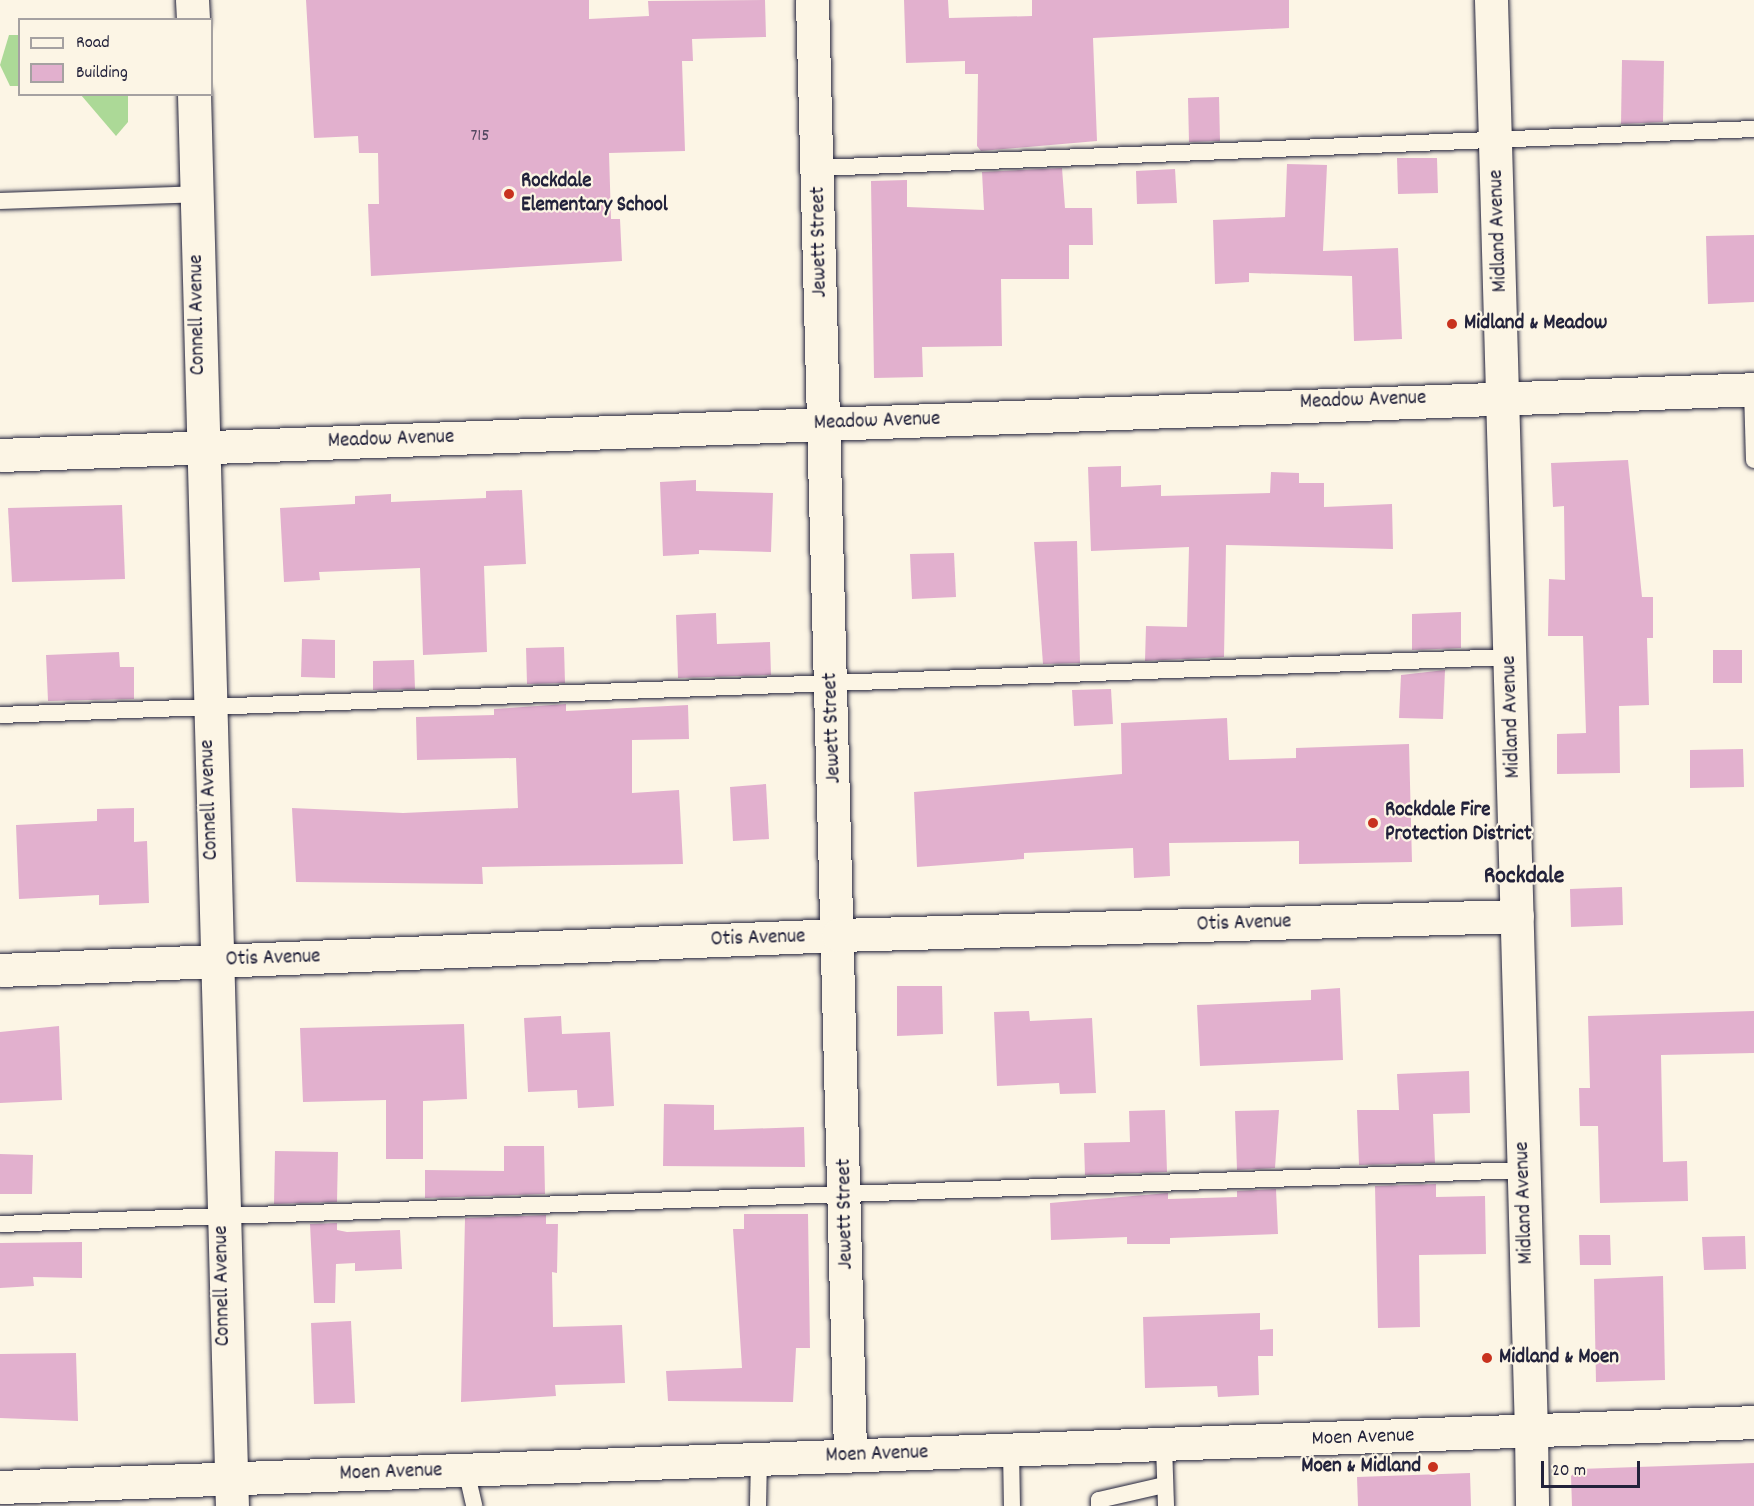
<!DOCTYPE html>
<style>
body{margin:0}
#map{position:relative;width:1754px;height:1506px;overflow:hidden;background:#fcf5e5;font-family:Dekko,sans-serif}
div>[style]{position:absolute}
.green>*{inset:0;background:#acd997}
.building>*{inset:0;background:#e2b0ce}
.roads{filter:drop-shadow(0 0 2px #22223b) drop-shadow(0 0 2px #22223b)}
.service>*{height:16px;margin:-8px;padding:0 8px;transform-origin:8px;border-radius:8px;background:#fcf5e5}
.minor>*{height:33px;margin:-16.5px;padding:0 16.5px;transform-origin:16.5px;border-radius:16.5px;background:#fcf5e5}
.tertiary>*{height:33px;margin:-16.5px;padding:0 16.5px;transform-origin:16.5px;border-radius:16.5px;background:#fcf5e5}
.dots>*{width:16px;height:16px;translate:-50% -50%;box-sizing:border-box;border:3px solid #fcf5e5;border-radius:50%}
span{translate:-50% -50%;white-space:nowrap;text-align:center;line-height:1.15;-webkit-text-stroke:4.5px #fcf5e5;paint-order:stroke}
.number-label{font-size:18px;color:#524660}
.number-label span{-webkit-text-stroke-width:0}
.poi-label{font-size:21px;color:#22223b;font-weight:700}
.left{translate:0 -50%;text-align:left}
.right{translate:-100% -50%;text-align:right}
.street-label{font-size:21px;color:#22223b}
.quarter-label{font-size:24px;color:#22223b;font-weight:700}
.legend{position:absolute;left:18px;top:18px;width:195px;height:78px;box-sizing:border-box;background:#fcf5e5;border:2px solid #a5a1a1;margin:0;padding:8px 10px;list-style:none;font-size:18px;color:#22223b}
.legend li{display:flex;align-items:center;gap:12px;height:30px}
.legend b{width:30px;border:2px solid #a5a1a1}
.scale{position:absolute;left:1541px;top:1461px;width:99px;height:27px;box-sizing:border-box;border:3px solid #22223b;border-top:0;padding-left:8px;font-size:18px;line-height:21px;white-space:nowrap;color:#22223b;-webkit-text-stroke:4px #fcf5e5;paint-order:stroke}
</style>
<div id="map">
<div class="green">
<i style="clip-path:polygon(9px 35px,19px 35px,19px 86px,10px 86px,0 65px)"></i>
<i style="clip-path:polygon(81px 95px,128px 95px,128px 122px,116px 136px)"></i>
</div>
<div class="building">
<i style="clip-path:polygon(306px 0,589px 0,589px 19px,649px 16px,648px 1px,765px 0,766px 37px,692px 39px,693px 61px,682px 61px,685px 151px,609px 153px,611px 219px,620px 219px,622px 261px,371px 276px,368px 204px,379px 204px,378px 153px,359px 153px,358px 136px,314px 138px)"></i>
<i style="clip-path:polygon(904px 0,948px 0,949px 18px,1032px 16px,1032px 0,1289px 0,1289px 28px,1093px 38px,1097px 141px,981px 151px,977px 146px,978px 74px,965px 74px,965px 61px,906px 63px)"></i>
<i style="clip-path:polygon(1622px 60px,1664px 61px,1663px 122px,1621px 124px)"></i>
<i style="clip-path:polygon(1219px 97px,1220px 141px,1189px 142px,1188px 98px)"></i>
<i style="clip-path:polygon(1397px 158px,1437px 158px,1438px 193px,1398px 194px)"></i>
<i style="clip-path:polygon(1287px 164px,1327px 165px,1323px 251px,1398px 248px,1402px 339px,1354px 341px,1352px 276px,1249px 273px,1249px 282px,1215px 284px,1213px 220px,1285px 217px)"></i>
<i style="clip-path:polygon(1062px 168px,1065px 208px,1092px 208px,1093px 245px,1069px 245px,1069px 279px,1001px 279px,1002px 346px,922px 347px,923px 377px,874px 378px,871px 181px,907px 180px,907px 207px,984px 210px,982px 172px)"></i>
<i style="clip-path:polygon(1175px 169px,1177px 203px,1137px 204px,1136px 171px)"></i>
<i style="clip-path:polygon(1754px 235px,1754px 302px,1708px 304px,1706px 236px)"></i>
<i style="clip-path:polygon(1628px 460px,1642px 597px,1653px 597px,1653px 638px,1647px 638px,1649px 705px,1619px 706px,1620px 773px,1557px 774px,1557px 734px,1586px 733px,1583px 636px,1548px 636px,1549px 579px,1565px 580px,1564px 506px,1553px 507px,1551px 463px)"></i>
<i style="clip-path:polygon(1121px 466px,1121px 487px,1161px 485px,1161px 496px,1270px 493px,1271px 472px,1299px 473px,1299px 483px,1324px 483px,1324px 507px,1392px 504px,1393px 549px,1226px 545px,1224px 657px,1145px 661px,1146px 626px,1187px 627px,1189px 547px,1091px 551px,1088px 467px)"></i>
<i style="clip-path:polygon(696px 480px,696px 491px,773px 493px,771px 552px,699px 550px,699px 554px,663px 556px,660px 482px)"></i>
<i style="clip-path:polygon(522px 490px,526px 564px,484px 566px,487px 652px,423px 655px,420px 568px,319px 572px,320px 580px,284px 582px,280px 508px,355px 504px,355px 496px,391px 494px,391px 502px,486px 498px,486px 491px)"></i>
<i style="clip-path:polygon(122px 505px,125px 579px,12px 582px,8px 508px)"></i>
<i style="clip-path:polygon(1077px 541px,1080px 663px,1043px 664px,1034px 542px)"></i>
<i style="clip-path:polygon(954px 553px,956px 597px,912px 599px,910px 554px)"></i>
<i style="clip-path:polygon(1461px 612px,1461px 648px,1412px 650px,1412px 614px)"></i>
<i style="clip-path:polygon(716px 613px,717px 644px,770px 642px,771px 675px,678px 678px,676px 615px)"></i>
<i style="clip-path:polygon(302px 639px,335px 640px,335px 678px,301px 677px)"></i>
<i style="clip-path:polygon(564px 647px,565px 683px,527px 684px,526px 648px)"></i>
<i style="clip-path:polygon(1713px 650px,1742px 650px,1742px 683px,1713px 683px)"></i>
<i style="clip-path:polygon(119px 652px,120px 667px,134px 667px,134px 699px,48px 701px,46px 655px)"></i>
<i style="clip-path:polygon(414px 660px,415px 689px,373px 690px,373px 661px)"></i>
<i style="clip-path:polygon(1445px 670px,1443px 719px,1399px 718px,1401px 675px)"></i>
<i style="clip-path:polygon(1111px 689px,1113px 724px,1074px 726px,1072px 690px)"></i>
<i style="clip-path:polygon(566px 704px,566px 711px,688px 705px,689px 739px,632px 740px,632px 793px,679px 790px,683px 864px,482px 867px,483px 884px,296px 882px,292px 808px,403px 813px,518px 808px,516px 758px,417px 760px,416px 717px,494px 715px,494px 709px)"></i>
<i style="clip-path:polygon(1227px 718px,1229px 760px,1296px 758px,1296px 748px,1409px 744px,1412px 862px,1299px 864px,1299px 841px,1169px 843px,1170px 876px,1134px 878px,1133px 848px,1024px 853px,1024px 859px,917px 867px,914px 792px,1122px 774px,1121px 723px)"></i>
<i style="clip-path:polygon(1743px 749px,1744px 787px,1690px 788px,1690px 750px)"></i>
<i style="clip-path:polygon(766px 784px,769px 839px,733px 841px,730px 787px)"></i>
<i style="clip-path:polygon(134px 808px,134px 842px,147px 841px,149px 903px,99px 905px,99px 895px,19px 899px,16px 825px,97px 821px,97px 809px)"></i>
<i style="clip-path:polygon(1622px 887px,1623px 925px,1571px 927px,1570px 889px)"></i>
<i style="clip-path:polygon(897px 986px,942px 986px,943px 1034px,897px 1036px)"></i>
<i style="clip-path:polygon(1340px 988px,1343px 1060px,1200px 1066px,1197px 1005px,1311px 1000px,1311px 990px)"></i>
<i style="clip-path:polygon(1029px 1011px,1030px 1021px,1092px 1018px,1096px 1093px,1060px 1094px,1059px 1083px,997px 1086px,994px 1012px)"></i>
<i style="clip-path:polygon(1754px 1011px,1754px 1053px,1661px 1055px,1663px 1162px,1687px 1161px,1688px 1201px,1600px 1203px,1598px 1126px,1580px 1126px,1579px 1088px,1590px 1088px,1588px 1016px)"></i>
<i style="clip-path:polygon(561px 1016px,562px 1034px,610px 1032px,614px 1106px,578px 1108px,577px 1090px,528px 1092px,524px 1018px)"></i>
<i style="clip-path:polygon(464px 1024px,467px 1099px,423px 1101px,423px 1159px,386px 1159px,386px 1100px,303px 1102px,300px 1028px)"></i>
<i style="clip-path:polygon(59px 1026px,62px 1100px,0 1103px,0 1032px)"></i>
<i style="clip-path:polygon(1469px 1071px,1470px 1113px,1433px 1114px,1435px 1163px,1359px 1165px,1357px 1110px,1399px 1110px,1397px 1074px)"></i>
<i style="clip-path:polygon(664px 1104px,714px 1105px,714px 1130px,804px 1127px,805px 1167px,663px 1166px)"></i>
<i style="clip-path:polygon(1165px 1110px,1167px 1172px,1085px 1175px,1084px 1143px,1130px 1142px,1129px 1111px)"></i>
<i style="clip-path:polygon(1279px 1110px,1275px 1168px,1237px 1170px,1235px 1111px)"></i>
<i style="clip-path:polygon(504px 1146px,544px 1146px,545px 1194px,425px 1198px,425px 1170px,504px 1171px)"></i>
<i style="clip-path:polygon(275px 1151px,338px 1152px,337px 1202px,274px 1204px)"></i>
<i style="clip-path:polygon(0 1154px,33px 1155px,32px 1194px,0 1194px)"></i>
<i style="clip-path:polygon(1436px 1184px,1436px 1197px,1485px 1196px,1486px 1254px,1419px 1255px,1420px 1327px,1378px 1328px,1375px 1186px)"></i>
<i style="clip-path:polygon(1276px 1189px,1278px 1234px,1170px 1238px,1170px 1244px,1127px 1244px,1127px 1237px,1051px 1240px,1050px 1203px,1168px 1193px,1168px 1199px,1237px 1197px,1237px 1191px)"></i>
<i style="clip-path:polygon(744px 1214px,808px 1214px,810px 1348px,796px 1348px,793px 1402px,668px 1401px,666px 1371px,742px 1368px,733px 1229px,744px 1229px)"></i>
<i style="clip-path:polygon(546px 1215px,546px 1224px,558px 1224px,557px 1273px,552px 1272px,553px 1327px,622px 1325px,625px 1383px,555px 1385px,556px 1396px,461px 1402px,465px 1218px)"></i>
<i style="clip-path:polygon(337px 1223px,337px 1230px,347px 1232px,400px 1230px,402px 1269px,355px 1271px,355px 1263px,336px 1264px,335px 1303px,314px 1303px,310px 1224px)"></i>
<i style="clip-path:polygon(1579px 1235px,1610px 1235px,1611px 1265px,1580px 1265px)"></i>
<i style="clip-path:polygon(1745px 1236px,1746px 1269px,1704px 1270px,1702px 1237px)"></i>
<i style="clip-path:polygon(82px 1242px,82px 1278px,33px 1277px,34px 1286px,0 1288px,0 1243px)"></i>
<i style="clip-path:polygon(1663px 1276px,1665px 1380px,1596px 1382px,1594px 1279px)"></i>
<i style="clip-path:polygon(1260px 1313px,1260px 1330px,1273px 1329px,1273px 1356px,1258px 1356px,1259px 1395px,1218px 1397px,1217px 1386px,1145px 1388px,1143px 1317px)"></i>
<i style="clip-path:polygon(351px 1321px,355px 1403px,314px 1404px,311px 1323px)"></i>
<i style="clip-path:polygon(76px 1353px,78px 1421px,0 1418px,0 1354px)"></i>
<i style="clip-path:polygon(1754px 1463px,1754px 1506px,1572px 1506px,1571px 1476px,1579px 1469px)"></i>
<i style="clip-path:polygon(1470px 1473px,1471px 1506px,1358px 1506px,1357px 1477px)"></i>
</div>
<div class="roads">
<div class="service">
<i style="left:819px;top:168px;width:936px;rotate:-2.39deg"></i>
<i style="left:0;top:201px;width:196px;rotate:-2deg"></i>
<i style="left:1752px;top:389px;width:71px;rotate:88.4deg"></i>
<i style="left:0;top:715px;width:1511px;rotate:-2.2deg"></i>
<i style="left:0;top:1224px;width:1525px;rotate:-2.03deg"></i>
<i style="left:1164px;top:1445px;width:61px;rotate:88.1deg"></i>
<i style="left:1011px;top:1450px;width:56px;rotate:89deg"></i>
<i style="left:466px;top:1470px;width:37px;rotate:77deg"></i>
<i style="left:758px;top:1506px;width:46px;rotate:-88.8deg"></i>
<i style="left:1099px;top:1506px;width:6px;rotate:-90deg"></i>
<i style="left:1099px;top:1500px;width:67px;rotate:-13deg"></i>
</div>
<div class="minor">
<i style="left:192px;top:0;width:20px;rotate:87deg"></i>
<i style="left:812px;top:0;width:1456px;rotate:88.5deg"></i>
<i style="left:194px;top:94px;width:1413px;rotate:88.46deg"></i>
<i style="left:0;top:970px;width:839px;rotate:-2.39deg"></i>
<i style="left:838px;top:935px;width:679px;rotate:-1.6deg"></i>
<i style="left:1531px;top:1431px;width:75px;rotate:89.2deg"></i>
</div>
<div class="tertiary">
<i style="left:1491px;top:0;width:1432px;rotate:88.4deg"></i>
<i style="left:0;top:455px;width:1755px;rotate:-2.15deg"></i>
<i style="left:0;top:1487px;width:1755px;rotate:-2.12deg"></i>
</div>
</div>
<div class="dots">
<i style="left:509px;top:194px;background:#c8321e"></i>
<i style="left:1452px;top:324px;background:#c8321e"></i>
<i style="left:1373px;top:823px;background:#c8321e"></i>
<i style="left:1487px;top:1358px;background:#c8321e"></i>
<i style="left:1433px;top:1467px;background:#c8321e"></i>
</div>
<div class="number-label">
<span style="left:480px;top:137px">715</span>
</div>
<div class="poi-label">
<span class="left" style="left:521px;top:194px">Rockdale<br>Elementary School</span>
<span class="left" style="left:1464px;top:324px">Midland &amp; Meadow</span>
<span class="left" style="left:1385px;top:823px">Rockdale Fire<br>Protection District</span>
<span class="left" style="left:1499px;top:1358px">Midland &amp; Moen</span>
<span class="right" style="left:1421px;top:1467px">Moen &amp; Midland</span>
</div>
<div class="street-label">
<span style="left:1499px;top:231px;rotate:-92deg">Midland Avenue</span>
<span style="left:820px;top:242px;rotate:-91deg">Jewett Street</span>
<span style="left:198px;top:315px;rotate:-91deg">Connell Avenue</span>
<span style="left:1363px;top:401px;rotate:-2deg">Meadow Avenue</span>
<span style="left:877px;top:422px;rotate:-2deg">Meadow Avenue</span>
<span style="left:391px;top:440px;rotate:-2deg">Meadow Avenue</span>
<span style="left:1512px;top:717px;rotate:-92deg">Midland Avenue</span>
<span style="left:833px;top:728px;rotate:-92deg">Jewett Street</span>
<span style="left:210px;top:800px;rotate:-92deg">Connell Avenue</span>
<span style="left:1244px;top:924px;rotate:-2deg">Otis Avenue</span>
<span style="left:758px;top:939px;rotate:-2deg">Otis Avenue</span>
<span style="left:273px;top:959px;rotate:-2deg">Otis Avenue</span>
<span style="left:1525px;top:1203px;rotate:-92deg">Midland Avenue</span>
<span style="left:846px;top:1214px;rotate:-91deg">Jewett Street</span>
<span style="left:223px;top:1286px;rotate:-91deg">Connell Avenue</span>
<span style="left:1363px;top:1438px;rotate:-2deg">Moen Avenue</span>
<span style="left:877px;top:1455px;rotate:-2deg">Moen Avenue</span>
<span style="left:391px;top:1473px;rotate:-2deg">Moen Avenue</span>
</div>
<div class="quarter-label">
<span style="left:1524px;top:878px">Rockdale</span>
</div>
<ul class="legend">
<li><b style="height:8px;background:#fcf5e5"></b>Road</li>
<li><b style="height:16px;background:#e2b0ce"></b>Building</li>
</ul>
<div class="scale">20 m</div>
</div>
